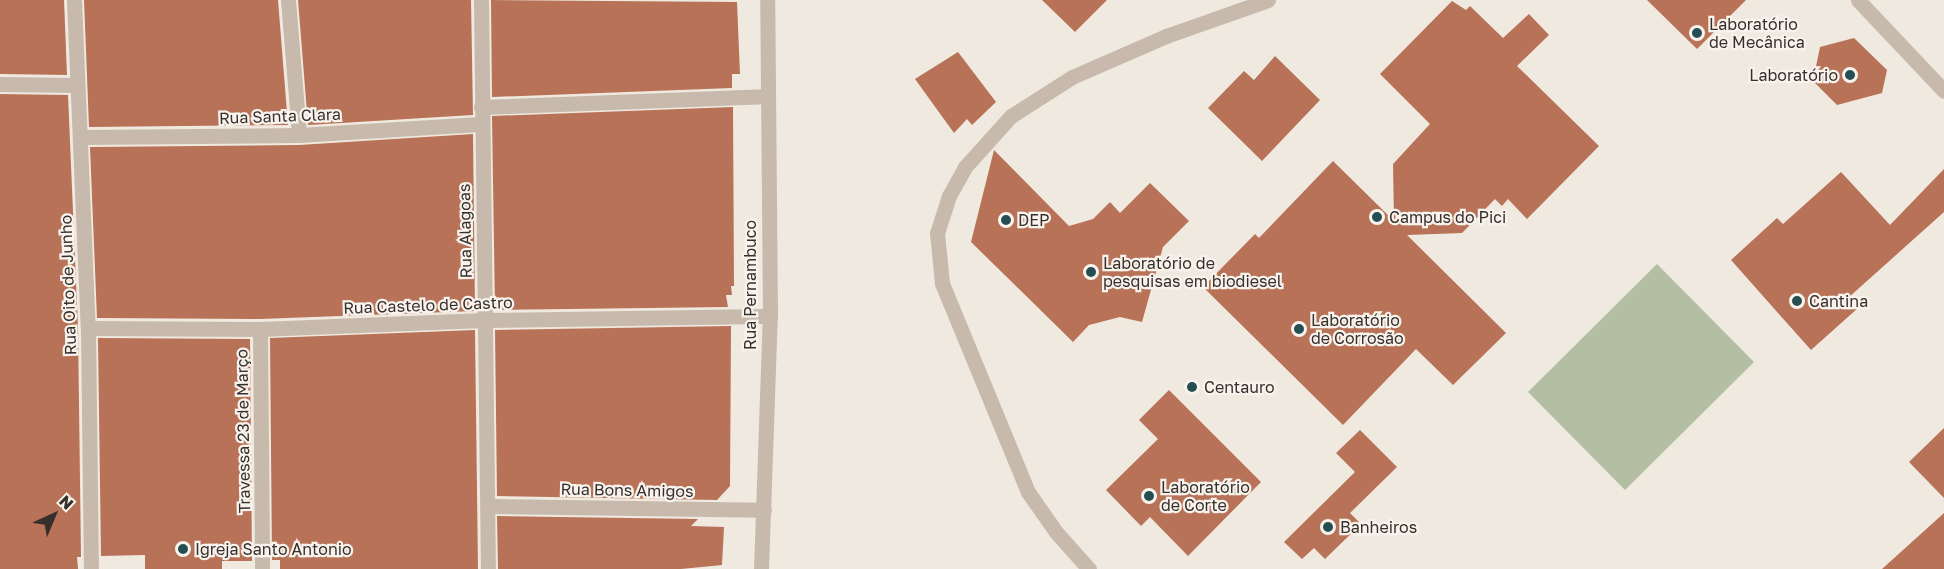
<!DOCTYPE html>
<meta charset="utf-8">
<style>
body{margin:0}
#map{position:relative;width:1944px;height:569px;overflow:hidden;background:#f0e9e0;font-family:"Golos Text",sans-serif}
div>[style]{position:absolute}
.green>*{inset:0;background:#b3bea2}
.building>*{inset:0;background:#b77257}
.service>*{height:15px;margin:-7.5px;padding:0 7.5px;transform-origin:7.5px;border-radius:7.5px;background:#c7baad}
.minor>*{height:15px;margin:-7.5px;padding:0 7.5px;transform-origin:7.5px;border-radius:7.5px;background:#c7baad}
.tertiary>*{height:15px;margin:-7.5px;padding:0 7.5px;transform-origin:7.5px;border-radius:7.5px;background:#c7baad}
.dots>*{width:16px;height:16px;translate:-50% -50%;box-sizing:border-box;border:3px solid #f8f3ec;border-radius:50%}
span{translate:-50% -50%;white-space:nowrap;text-align:center;line-height:1.15;-webkit-text-stroke:4.5px #f8f3ec;paint-order:stroke}
.poi-label{font-size:16px;color:#372f2b}
.left{translate:0 -50%;text-align:left}
.right{translate:-100% -50%;text-align:right}
.street-label{font-size:16px;color:#372f2b}
.north{position:absolute;left:24px;top:485px;width:60px;height:60px;-webkit-text-stroke:4px #f8f3ec;paint-order:stroke;rotate:44deg;font-size:16px;font-weight:700;line-height:24px;text-align:center;color:#372f2b}
.north::after{content:'';display:block;margin:auto;width:21px;height:27px;background:#372f2b;clip-path:polygon(50% 0,100% 100%,50% 72%,0 100%)}
</style>
<div id="map">
<div class="green">
<i style="clip-path:polygon(1657px 264px,1754px 362px,1625px 490px,1528px 392px)"></i>
</div>
<div class="building">
<i style="clip-path:polygon(0 0,64px 0,67px 75px,0 74px)"></i>
<i style="clip-path:polygon(84px 0,278px 0,288px 125px,89px 127px)"></i>
<i style="clip-path:polygon(298px 0,471px 0,473px 115px,308px 125px)"></i>
<i style="clip-path:polygon(491px 0,737px 2px,740px 74px,732px 74px,732px 88px,492px 97px)"></i>
<i style="clip-path:polygon(1042px 0,1107px 0,1075px 32px)"></i>
<i style="clip-path:polygon(1647px 0,1746px 0,1697px 49px)"></i>
<i style="clip-path:polygon(1452px 1px,1466px 10px,1470px 6px,1503px 38px,1529px 14px,1549px 35px,1517px 66px,1599px 146px,1527px 219px,1508px 199px,1502px 206px,1495px 199px,1462px 233px,1407px 235px,1506px 333px,1453px 385px,1416px 349px,1343px 425px,1203px 287px,1255px 234px,1259px 238px,1333px 161px,1394px 221px,1393px 164px,1430px 124px,1380px 74px)"></i>
<i style="clip-path:polygon(1854px 38px,1887px 70px,1882px 93px,1837px 105px,1813px 81px,1820px 47px)"></i>
<i style="clip-path:polygon(958px 52px,996px 102px,972px 125px,967px 119px,954px 133px,915px 79px)"></i>
<i style="clip-path:polygon(1275px 56px,1320px 100px,1262px 161px,1208px 108px,1244px 71px,1254px 80px)"></i>
<i style="clip-path:polygon(0 94px,68px 95px,78px 328px,81px 557px,77px 557px,78px 569px,0 569px)"></i>
<i style="clip-path:polygon(733px 107px,734px 286px,731px 286px,732px 295px,726px 295px,728px 307px,495px 310px,492px 116px)"></i>
<i style="clip-path:polygon(473px 134px,475px 311px,260px 319px,97px 318px,90px 147px,299px 145px)"></i>
<i style="clip-path:polygon(994px 150px,1069px 226px,1093px 219px,1110px 202px,1120px 213px,1150px 183px,1189px 221px,1163px 247px,1142px 322px,1120px 317px,1089px 325px,1073px 342px,971px 242px)"></i>
<i style="clip-path:polygon(1944px 169px,1944px 212px,1848px 298px,1858px 308px,1811px 350px,1731px 260px,1777px 218px,1783px 224px,1841px 172px,1890px 225px)"></i>
<i style="clip-path:polygon(731px 326px,730px 486px,717px 500px,497px 496px,495px 330px)"></i>
<i style="clip-path:polygon(475px 330px,478px 569px,280px 569px,280px 560px,272px 560px,270px 338px)"></i>
<i style="clip-path:polygon(98px 338px,250px 339px,252px 561px,222px 561px,222px 569px,145px 569px,145px 555px,101px 556px)"></i>
<i style="clip-path:polygon(1169px 390px,1261px 482px,1188px 556px,1150px 517px,1141px 526px,1106px 490px,1158px 439px,1139px 420px)"></i>
<i style="clip-path:polygon(1944px 428px,1944px 498px,1909px 462px)"></i>
<i style="clip-path:polygon(1360px 430px,1397px 467px,1350px 513px,1361px 524px,1325px 559px,1314px 548px,1302px 559px,1284px 542px,1355px 472px,1336px 453px)"></i>
<i style="clip-path:polygon(1944px 513px,1944px 569px,1882px 569px)"></i>
<i style="clip-path:polygon(497px 516px,698px 519px,691px 526px,724px 527px,722px 565px,681px 569px,498px 569px)"></i>
</div>
<div class="service">
<i style="left:1858px;top:0;width:125px;rotate:46.6deg"></i>
<i style="left:1089px;top:569px;width:50px;rotate:-131.7deg"></i>
<i style="left:1056px;top:532px;width:49px;rotate:-125deg"></i>
<i style="left:1028px;top:492px;width:226px;rotate:-112.4deg"></i>
<i style="left:942px;top:283px;width:50px;rotate:-95.7deg"></i>
<i style="left:937px;top:233px;width:39px;rotate:-72deg"></i>
<i style="left:949px;top:196px;width:33px;rotate:-61deg"></i>
<i style="left:965px;top:167px;width:69px;rotate:-48deg"></i>
<i style="left:1011px;top:116px;width:72px;rotate:-32.6deg"></i>
<i style="left:1072px;top:77px;width:103px;rotate:-23.6deg"></i>
<i style="left:1166px;top:36px;width:108px;rotate:-19.4deg"></i>
</div>
<div class="minor">
<i style="left:74px;top:0;width:328px;rotate:87.6deg"></i>
<i style="left:88px;top:328px;width:241px;rotate:89.3deg"></i>
<i style="left:288px;top:0;width:135px;rotate:85.3deg"></i>
<i style="left:481px;top:0;width:569px;rotate:89.3deg"></i>
<i style="left:0;top:84px;width:75px;rotate:0.8deg"></i>
<i style="left:481px;top:107px;width:284px;rotate:-2.2deg"></i>
<i style="left:81px;top:137px;width:218px;rotate:-0.5deg"></i>
<i style="left:299px;top:135px;width:181px;rotate:-3.5deg"></i>
<i style="left:88px;top:328px;width:172px;rotate:0.3deg"></i>
<i style="left:260px;top:329px;width:224px;rotate:-2.3deg"></i>
<i style="left:484px;top:320px;width:286px;rotate:-0.8deg"></i>
<i style="left:260px;top:329px;width:240px;rotate:89.5deg"></i>
<i style="left:490px;top:506px;width:274px;rotate:0.8deg"></i>
</div>
<div class="tertiary">
<i style="left:761px;top:569px;width:253px;rotate:-88deg"></i>
<i style="left:770px;top:316px;width:316px;rotate:-90.5deg"></i>
</div>
<div class="dots">
<i style="left:1697px;top:33px;background:#254e53"></i>
<i style="left:1850px;top:75px;background:#254e53"></i>
<i style="left:1377px;top:217px;background:#254e53"></i>
<i style="left:1006px;top:220px;background:#254e53"></i>
<i style="left:1091px;top:272px;background:#254e53"></i>
<i style="left:1797px;top:301px;background:#254e53"></i>
<i style="left:1299px;top:329px;background:#254e53"></i>
<i style="left:1192px;top:387px;background:#254e53"></i>
<i style="left:1149px;top:496px;background:#254e53"></i>
<i style="left:1328px;top:527px;background:#254e53"></i>
<i style="left:183px;top:549px;background:#254e53"></i>
</div>
<div class="poi-label">
<span class="left" style="left:1709px;top:33px">Laboratório<br>de Mecânica</span>
<span class="right" style="left:1838px;top:75px">Laboratório</span>
<span class="left" style="left:1389px;top:217px">Campus do Pici</span>
<span class="left" style="left:1018px;top:220px">DEP</span>
<span class="left" style="left:1103px;top:272px">Laboratório de<br>pesquisas em biodiesel</span>
<span class="left" style="left:1809px;top:301px">Cantina</span>
<span class="left" style="left:1311px;top:329px">Laboratório<br>de Corrosão</span>
<span class="left" style="left:1204px;top:387px">Centauro</span>
<span class="left" style="left:1161px;top:496px">Laboratório<br>de Corte</span>
<span class="left" style="left:1340px;top:527px">Banheiros</span>
<span class="left" style="left:195px;top:549px">Igreja Santo Antonio</span>
</div>
<div class="street-label">
<span style="left:280px;top:116px;rotate:-2deg">Rua Santa Clara</span>
<span style="left:465px;top:231px;rotate:-91deg">Rua Alagoas</span>
<span style="left:68px;top:285px;rotate:-92deg">Rua Oito de Junho</span>
<span style="left:750px;top:285px;rotate:-90deg">Rua Pernambuco</span>
<span style="left:428px;top:305px;rotate:-2deg">Rua Castelo de Castro</span>
<span style="left:243px;top:431px;rotate:-91deg">Travessa 23 de Março</span>
<span style="left:627px;top:490px;rotate:1deg">Rua Bons Amigos</span>
</div>
<div class="north">N</div>
</div>
